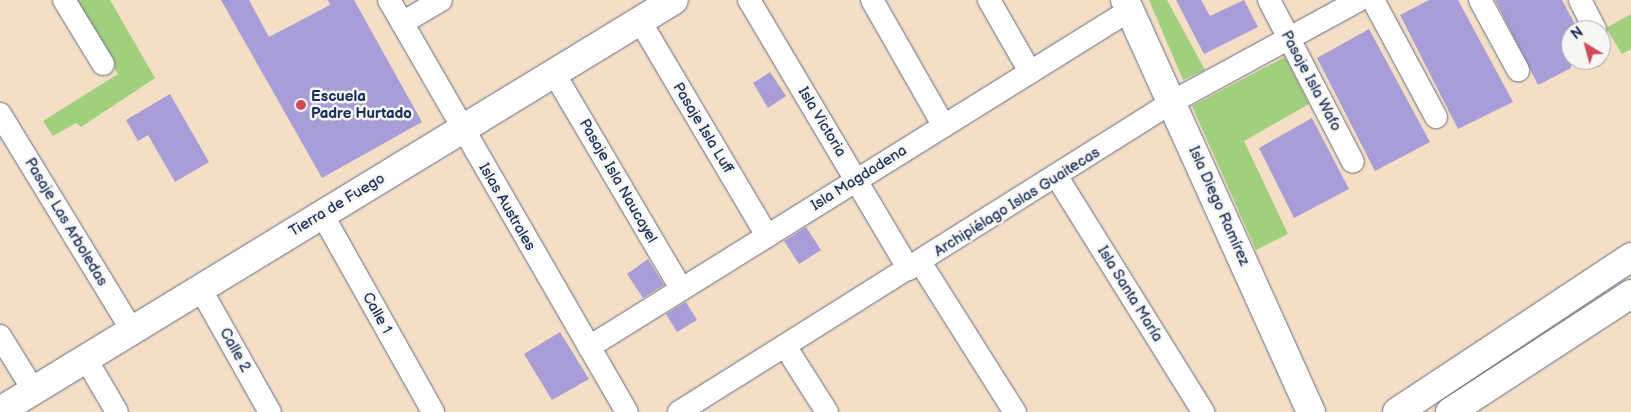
<!DOCTYPE html>
<meta charset="utf-8">
<style>
body{margin:0}
#map{position:relative;width:1631px;height:412px;overflow:hidden;background:#f4dfc6;font-family:"Balsamiq Sans",sans-serif}
div>[style]{position:absolute}
.green>*{inset:0;background:#a0cf7e}
.building>*{inset:0;background:#a89dd6}
.roads{filter:drop-shadow(0 0 1px #676d82) drop-shadow(0 0 1px #676d82)}
.minor>*{height:22px;margin:-11px;padding:0 11px;transform-origin:11px;border-radius:11px;background:#fff}
.tertiary>*{height:28px;margin:-14px;padding:0 14px;transform-origin:14px;border-radius:14px;background:#fff}
.secondary>*{height:28px;margin:-14px;padding:0 14px;transform-origin:14px;border-radius:14px;background:#fff}
.dots>*{width:14px;height:14px;translate:-50% -50%;box-sizing:border-box;border:2px solid #f6f6f2;border-radius:50%}
span{translate:-50% -50%;white-space:nowrap;text-align:center;line-height:1.15;-webkit-text-stroke:5px #f6f6f2;paint-order:stroke}
.street-label{font-size:15px;color:#1b2f5e}
.poi-label{font-size:15px;color:#1b2f5e;font-weight:700}
.left{translate:0 -50%;text-align:left}
.north{position:absolute;left:1561px;top:20px;width:50px;height:50px;box-sizing:border-box;background:#f6f6f2;border:1px solid #9ea6b7;border-radius:50%;rotate:323deg;font-size:14px;font-weight:700;line-height:20px;text-align:center;color:#1b2f5e}
.north::after{content:'';display:block;margin:auto;width:18px;height:22px;background:#d1495b;clip-path:polygon(50% 0,100% 100%,50% 72%,0 100%)}
</style>
<div id="map">
<div class="green">
<i style="clip-path:polygon(74px 0,110px 0,155px 78px,81px 127px,76px 123px,53px 136px,43px 121px,118px 74px)"></i>
<i style="clip-path:polygon(1149px 0,1167px 0,1205px 70px,1183px 80px)"></i>
<i style="clip-path:polygon(1631px 14px,1631px 49px,1622px 54px,1606px 28px)"></i>
<i style="clip-path:polygon(1285px 57px,1309px 104px,1244px 141px,1288px 234px,1256px 250px,1192px 106px)"></i>
</div>
<div class="building">
<i style="clip-path:polygon(221px 0,249px 0,269px 37px,330px 5px,328px 0,354px 0,422px 122px,322px 178px)"></i>
<i style="clip-path:polygon(1176px 0,1201px 0,1210px 16px,1244px 0,1258px 27px,1204px 54px)"></i>
<i style="clip-path:polygon(1429px 0,1458px 0,1513px 102px,1458px 129px,1400px 15px)"></i>
<i style="clip-path:polygon(1495px 0,1562px 0,1578px 30px,1571px 30px,1571px 68px,1538px 85px)"></i>
<i style="clip-path:polygon(1369px 29px,1430px 142px,1375px 171px,1317px 58px)"></i>
<i style="clip-path:polygon(770px 72px,786px 96px,768px 108px,753px 83px)"></i>
<i style="clip-path:polygon(170px 94px,209px 162px,175px 182px,148px 135px,138px 141px,126px 120px)"></i>
<i style="clip-path:polygon(1312px 118px,1349px 189px,1294px 218px,1259px 148px)"></i>
<i style="clip-path:polygon(806px 227px,821px 250px,799px 264px,784px 241px)"></i>
<i style="clip-path:polygon(648px 259px,664px 285px,643px 298px,627px 274px)"></i>
<i style="clip-path:polygon(686px 302px,697px 320px,677px 332px,666px 314px)"></i>
<i style="clip-path:polygon(560px 332px,589px 379px,552px 400px,524px 354px)"></i>
</div>
<div class="roads">
<div class="minor">
<i style="left:64px;top:0;width:75px;rotate:58.6deg"></i>
<i style="left:389px;top:0;width:476px;rotate:60deg"></i>
<i style="left:749px;top:0;width:313px;rotate:59.3deg"></i>
<i style="left:872px;top:0;width:145px;rotate:60.3deg"></i>
<i style="left:989px;top:0;width:83px;rotate:60.3deg"></i>
<i style="left:1269px;top:0;width:182px;rotate:62.6deg"></i>
<i style="left:1373px;top:0;width:133px;rotate:61.7deg"></i>
<i style="left:1480px;top:0;width:80px;rotate:61.5deg"></i>
<i style="left:1580px;top:0;width:33px;rotate:63deg"></i>
<i style="left:640px;top:21px;width:250px;rotate:59.4deg"></i>
<i style="left:402px;top:23px;width:45px;rotate:-30.5deg"></i>
<i style="left:554px;top:73px;width:251px;rotate:59.5deg"></i>
<i style="left:0;top:114px;width:253px;rotate:58.6deg"></i>
<i style="left:1057px;top:177px;width:277px;rotate:58.1deg"></i>
<i style="left:322px;top:214px;width:227px;rotate:60.7deg"></i>
<i style="left:920px;top:262px;width:178px;rotate:57.7deg"></i>
<i style="left:200px;top:288px;width:142px;rotate:60.6deg"></i>
<i style="left:0;top:336px;width:65px;rotate:58.3deg"></i>
<i style="left:785px;top:346px;width:78px;rotate:57.5deg"></i>
<i style="left:589px;top:347px;width:637px;rotate:-31.92deg"></i>
<i style="left:86px;top:359px;width:61px;rotate:59.7deg"></i>
<i style="left:679px;top:412px;width:582px;rotate:-32.16deg"></i>
<i style="left:1172px;top:102px;width:213px;rotate:-28.6deg"></i>
</div>
<div class="tertiary">
<i style="left:1125px;top:0;width:452px;rotate:65.7deg"></i>
<i style="left:0;top:411px;width:789px;rotate:-31.37deg"></i>
</div>
<div class="secondary">
<i style="left:1397px;top:412px;width:281px;rotate:-33.5deg"></i>
<i style="left:1450px;top:412px;width:216px;rotate:-33.1deg"></i>
</div>
</div>
<div class="dots">
<i style="left:301px;top:105px;background:#d1495b"></i>
</div>
<div class="street-label">
<span style="left:1311px;top:81px;rotate:62deg">Pasaje Isla Wafo</span>
<span style="left:822px;top:122px;rotate:59deg">Isla Victoria</span>
<span style="left:703px;top:128px;rotate:59deg">Pasaje Isla Luff</span>
<span style="left:859px;top:178px;rotate:-32deg">Isla Magdadena</span>
<span style="left:618px;top:181px;rotate:60deg">Pasaje Isla Naucayel</span>
<span style="left:1017px;top:202px;rotate:-32deg">Archipiélago Islas Guaitecas</span>
<span style="left:337px;top:205px;rotate:-31deg">Tierra de Fuego</span>
<span style="left:1219px;top:206px;rotate:66deg">Isla Diego Ramírez</span>
<span style="left:507px;top:207px;rotate:60deg">Islas Australes</span>
<span style="left:66px;top:222px;rotate:59deg">Pasaje Las Arboledas</span>
<span style="left:1130px;top:294px;rotate:58deg">Isla Santa María</span>
<span style="left:377px;top:313px;rotate:61deg">Calle 1</span>
<span style="left:235px;top:350px;rotate:61deg">Calle 2</span>
</div>
<div class="poi-label">
<span class="left" style="left:311px;top:105px">Escuela<br>Padre Hurtado</span>
</div>
<div class="north">N</div>
</div>
